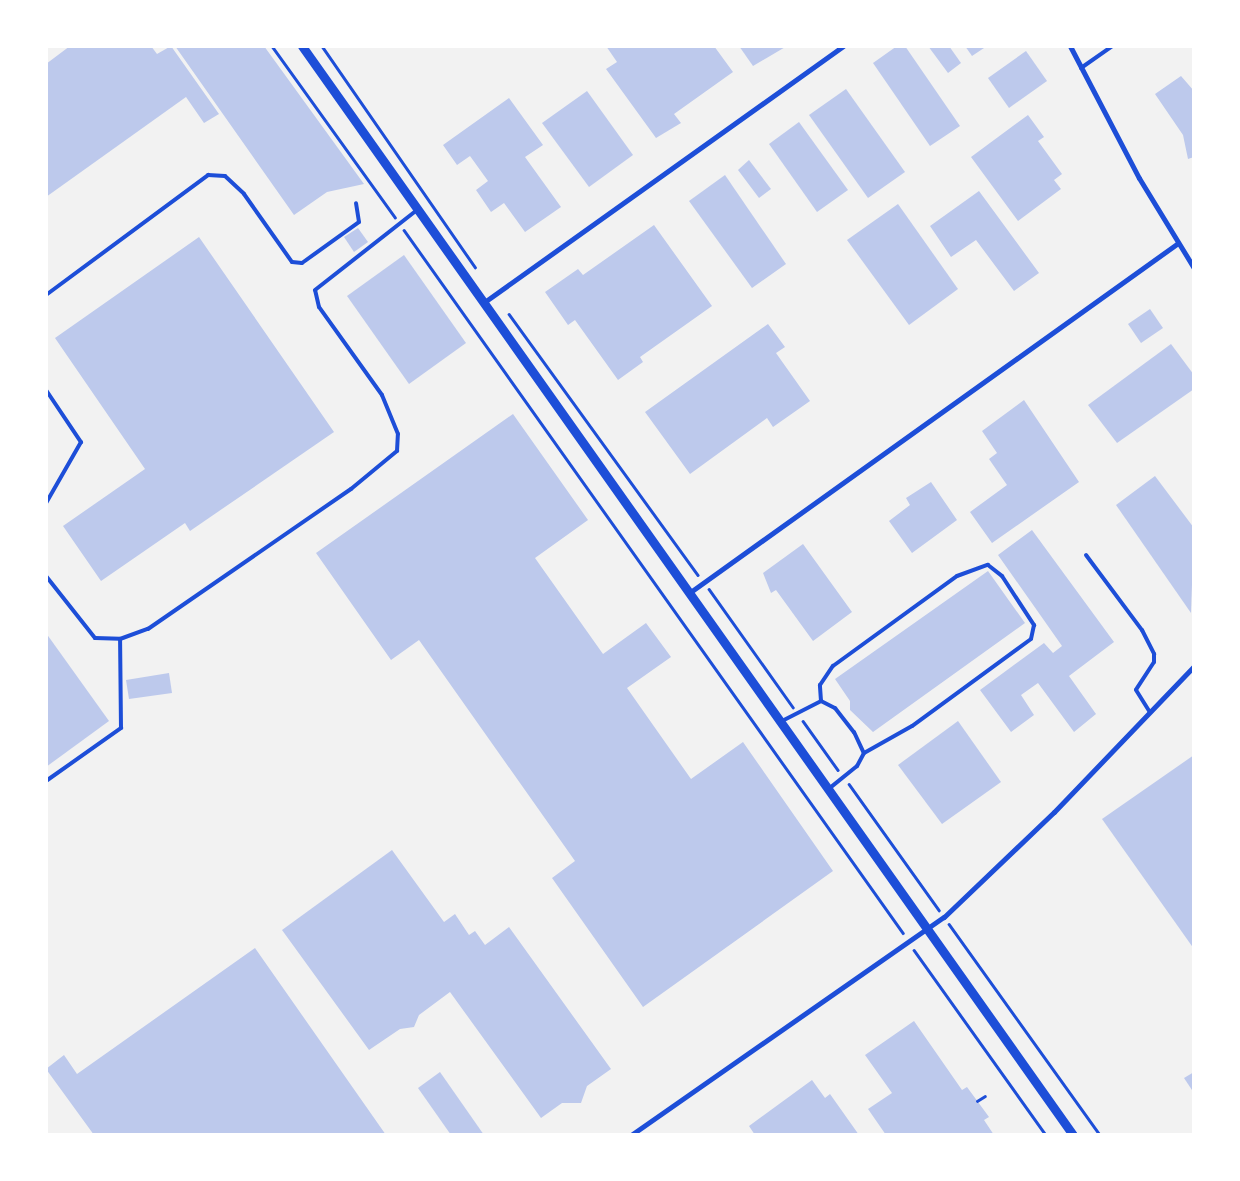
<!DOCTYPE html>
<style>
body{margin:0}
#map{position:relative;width:1240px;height:1181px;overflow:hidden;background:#f2f2f2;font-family:Jost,sans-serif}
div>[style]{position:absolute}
.building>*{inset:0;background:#bdc9ec}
.path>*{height:2.5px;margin:-1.25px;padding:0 1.25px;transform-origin:1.25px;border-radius:1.25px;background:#1d4ed8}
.service>*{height:4px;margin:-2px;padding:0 2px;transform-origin:2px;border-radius:2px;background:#1d4ed8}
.minor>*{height:5px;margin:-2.5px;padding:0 2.5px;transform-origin:2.5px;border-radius:2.5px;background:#1d4ed8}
.tertiary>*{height:9px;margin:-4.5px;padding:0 4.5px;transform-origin:4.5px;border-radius:4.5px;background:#1d4ed8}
span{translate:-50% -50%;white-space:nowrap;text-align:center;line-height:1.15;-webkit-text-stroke:4px #fff;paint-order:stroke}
.frame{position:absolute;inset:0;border:48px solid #fff;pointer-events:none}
</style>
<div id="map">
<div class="building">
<i style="clip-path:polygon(70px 46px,151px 46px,157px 54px,171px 46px,219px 114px,204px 123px,186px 97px,46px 197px,46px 64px)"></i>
<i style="clip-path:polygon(175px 46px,264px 46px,364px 184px,327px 192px,294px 215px)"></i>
<i style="clip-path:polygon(606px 46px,714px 46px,733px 72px,674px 114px,681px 123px,656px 138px,606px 69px,617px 62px)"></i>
<i style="clip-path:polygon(739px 46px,787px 46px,753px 66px)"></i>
<i style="clip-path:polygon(897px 46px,905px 46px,960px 126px,930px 146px,873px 63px)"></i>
<i style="clip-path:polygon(928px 46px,949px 46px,961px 63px,948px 73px)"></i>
<i style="clip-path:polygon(965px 46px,987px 46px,972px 56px)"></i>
<i style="clip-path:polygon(1026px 51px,1047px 81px,1009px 108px,988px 78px)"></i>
<i style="clip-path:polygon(1181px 76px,1194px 91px,1194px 157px,1188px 159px,1183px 135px,1155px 94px)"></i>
<i style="clip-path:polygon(846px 89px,905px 172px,868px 198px,809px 115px)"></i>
<i style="clip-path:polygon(587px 91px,633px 155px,589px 187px,542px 123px)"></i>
<i style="clip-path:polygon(509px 98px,543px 145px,525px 157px,561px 207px,525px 232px,504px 203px,491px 212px,476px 190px,488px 181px,470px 156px,457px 165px,443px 145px)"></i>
<i style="clip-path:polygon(1028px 115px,1044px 137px,1038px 141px,1062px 174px,1054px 180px,1061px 189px,1018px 221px,971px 157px)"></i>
<i style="clip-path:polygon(799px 122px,848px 190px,817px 212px,769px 144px)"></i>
<i style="clip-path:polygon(749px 160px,771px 189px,759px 198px,738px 170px)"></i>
<i style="clip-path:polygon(725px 175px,786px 264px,752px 288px,689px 201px)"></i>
<i style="clip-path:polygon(979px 191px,1039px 273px,1014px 291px,976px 240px,951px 257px,930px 226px)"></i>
<i style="clip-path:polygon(898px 204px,958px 289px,909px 325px,847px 240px)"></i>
<i style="clip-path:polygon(654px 225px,712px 306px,640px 357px,643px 362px,618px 380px,575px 320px,568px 325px,545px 292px,578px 269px,583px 275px)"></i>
<i style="clip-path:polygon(358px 228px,368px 242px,354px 252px,344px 237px)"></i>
<i style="clip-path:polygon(199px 237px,334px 432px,190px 531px,185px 523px,101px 581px,63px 526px,145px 469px,55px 338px)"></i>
<i style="clip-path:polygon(404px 255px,466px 343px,409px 384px,347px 296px)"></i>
<i style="clip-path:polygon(1150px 309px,1163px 328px,1141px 343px,1128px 324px)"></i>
<i style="clip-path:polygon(768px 324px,785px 347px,776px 353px,810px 401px,773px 427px,767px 418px,690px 474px,645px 412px)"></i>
<i style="clip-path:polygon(1171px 344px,1194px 375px,1194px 389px,1117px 443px,1088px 405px)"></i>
<i style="clip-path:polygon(1024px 400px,1079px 482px,992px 543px,970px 512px,1007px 485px,989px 459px,997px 453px,982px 431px)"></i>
<i style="clip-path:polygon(513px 414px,588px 520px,535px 558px,603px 654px,646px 623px,671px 657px,627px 688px,691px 779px,743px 742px,833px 871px,643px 1007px,552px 878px,575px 861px,419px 640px,391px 660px,316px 553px)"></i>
<i style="clip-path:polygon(1155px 476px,1194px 528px,1191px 613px,1116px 505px)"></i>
<i style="clip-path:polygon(931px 482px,957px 520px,912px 553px,889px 521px,910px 505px,906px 498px)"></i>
<i style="clip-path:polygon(1032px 530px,1114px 642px,1069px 676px,1096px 714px,1074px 732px,1038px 683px,1021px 695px,1034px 715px,1011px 732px,980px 690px,1044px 643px,1053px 653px,1062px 646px,998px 555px)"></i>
<i style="clip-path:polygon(803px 544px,852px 612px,813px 641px,776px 590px,771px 593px,763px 573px)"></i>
<i style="clip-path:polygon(988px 571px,1025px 623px,873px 732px,850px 710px,850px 701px,835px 679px)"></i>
<i style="clip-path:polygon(46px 633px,109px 721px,46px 767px)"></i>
<i style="clip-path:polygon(169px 673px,172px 693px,129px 699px,126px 680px)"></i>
<i style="clip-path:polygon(958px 721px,1001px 782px,942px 824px,898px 765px)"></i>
<i style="clip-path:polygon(1194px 755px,1194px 949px,1102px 819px)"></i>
<i style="clip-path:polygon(392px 850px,444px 922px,455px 914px,469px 935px,475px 931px,485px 945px,509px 927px,611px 1069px,587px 1086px,581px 1103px,562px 1103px,541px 1118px,450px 992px,419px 1015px,414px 1027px,400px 1029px,369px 1050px,282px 930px)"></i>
<i style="clip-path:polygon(255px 948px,386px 1135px,94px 1135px,46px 1069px,64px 1055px,77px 1074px)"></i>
<i style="clip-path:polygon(914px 1021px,962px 1090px,967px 1087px,989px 1117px,984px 1120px,994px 1135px,886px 1135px,868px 1109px,892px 1093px,865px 1055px)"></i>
<i style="clip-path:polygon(440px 1072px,484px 1135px,451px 1135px,418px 1088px)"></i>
<i style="clip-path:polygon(1194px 1072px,1194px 1089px,1192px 1090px,1184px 1078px)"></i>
<i style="clip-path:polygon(812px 1080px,825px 1098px,830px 1094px,859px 1135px,755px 1135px,749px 1126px)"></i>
</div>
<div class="path">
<i style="left:272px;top:46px;width:211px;rotate:54.3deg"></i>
<i style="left:322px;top:46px;width:269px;rotate:55.3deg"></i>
<i style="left:404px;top:230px;width:862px;rotate:54.63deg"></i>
<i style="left:509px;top:314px;width:322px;rotate:54.1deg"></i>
<i style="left:709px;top:589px;width:145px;rotate:54.6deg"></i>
<i style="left:803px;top:721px;width:60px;rotate:54.5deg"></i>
<i style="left:849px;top:784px;width:155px;rotate:54.5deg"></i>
<i style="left:949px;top:924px;width:259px;rotate:54.4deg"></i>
<i style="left:914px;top:950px;width:227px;rotate:54.5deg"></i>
<i style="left:977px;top:1101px;width:9px;rotate:-32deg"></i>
</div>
<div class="service">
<i style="left:1081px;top:68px;width:39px;rotate:-35deg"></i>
<i style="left:46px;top:295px;width:202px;rotate:-36.5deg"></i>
<i style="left:208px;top:175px;width:17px;rotate:3deg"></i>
<i style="left:225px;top:176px;width:26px;rotate:43deg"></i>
<i style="left:244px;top:194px;width:83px;rotate:54.8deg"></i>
<i style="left:292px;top:262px;width:10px;rotate:6deg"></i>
<i style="left:302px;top:263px;width:70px;rotate:-35.7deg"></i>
<i style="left:359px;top:222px;width:19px;rotate:-99deg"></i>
<i style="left:46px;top:390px;width:63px;rotate:56.1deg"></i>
<i style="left:81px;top:442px;width:70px;rotate:119.8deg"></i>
<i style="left:1086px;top:555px;width:94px;rotate:53.3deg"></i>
<i style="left:1142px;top:630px;width:27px;rotate:63deg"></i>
<i style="left:1154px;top:654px;width:8px;rotate:90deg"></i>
<i style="left:1154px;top:662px;width:33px;rotate:123deg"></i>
<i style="left:1136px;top:690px;width:26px;rotate:58deg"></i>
<i style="left:46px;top:576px;width:79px;rotate:51.7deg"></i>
<i style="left:95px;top:638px;width:25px;rotate:2deg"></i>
<i style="left:120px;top:639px;width:30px;rotate:-20deg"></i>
<i style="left:148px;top:629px;width:247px;rotate:-34.6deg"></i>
<i style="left:351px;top:489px;width:60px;rotate:-39.6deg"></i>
<i style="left:397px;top:451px;width:17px;rotate:-87deg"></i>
<i style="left:398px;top:434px;width:42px;rotate:-112.3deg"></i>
<i style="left:382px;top:395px;width:108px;rotate:-125.6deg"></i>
<i style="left:319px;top:307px;width:17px;rotate:-103deg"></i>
<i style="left:315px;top:290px;width:130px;rotate:-38.1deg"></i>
<i style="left:821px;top:701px;width:16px;rotate:-94deg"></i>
<i style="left:820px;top:685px;width:23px;rotate:-56deg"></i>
<i style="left:833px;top:666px;width:153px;rotate:-36deg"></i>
<i style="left:957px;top:576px;width:33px;rotate:-20deg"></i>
<i style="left:988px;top:565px;width:18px;rotate:38deg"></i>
<i style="left:1002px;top:576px;width:59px;rotate:56.9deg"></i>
<i style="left:1034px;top:625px;width:14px;rotate:102deg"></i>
<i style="left:1031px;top:639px;width:147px;rotate:143.8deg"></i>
<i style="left:912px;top:726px;width:55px;rotate:150.6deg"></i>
<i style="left:782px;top:721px;width:44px;rotate:-27.1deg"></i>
<i style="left:821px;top:701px;width:16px;rotate:27deg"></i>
<i style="left:835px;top:708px;width:31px;rotate:52deg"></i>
<i style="left:854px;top:732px;width:23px;rotate:65deg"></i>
<i style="left:864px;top:753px;width:15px;rotate:118deg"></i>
<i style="left:857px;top:766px;width:36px;rotate:141deg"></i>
<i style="left:46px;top:781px;width:92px;rotate:-35.2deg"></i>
<i style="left:121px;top:728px;width:89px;rotate:-90.6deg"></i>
</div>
<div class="minor">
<i style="left:1070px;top:46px;width:149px;rotate:62.4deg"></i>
<i style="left:1139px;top:178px;width:105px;rotate:58.6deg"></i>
<i style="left:483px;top:303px;width:442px;rotate:-35.5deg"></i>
<i style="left:689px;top:593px;width:601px;rotate:-35.59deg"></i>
<i style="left:631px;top:1135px;width:381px;rotate:-34.9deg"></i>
<i style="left:944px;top:917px;width:152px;rotate:-43.7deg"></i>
<i style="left:1054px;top:812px;width:202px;rotate:-46.2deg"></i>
</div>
<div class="tertiary">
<i style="left:302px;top:46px;width:1334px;rotate:54.7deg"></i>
</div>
<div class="frame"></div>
</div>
